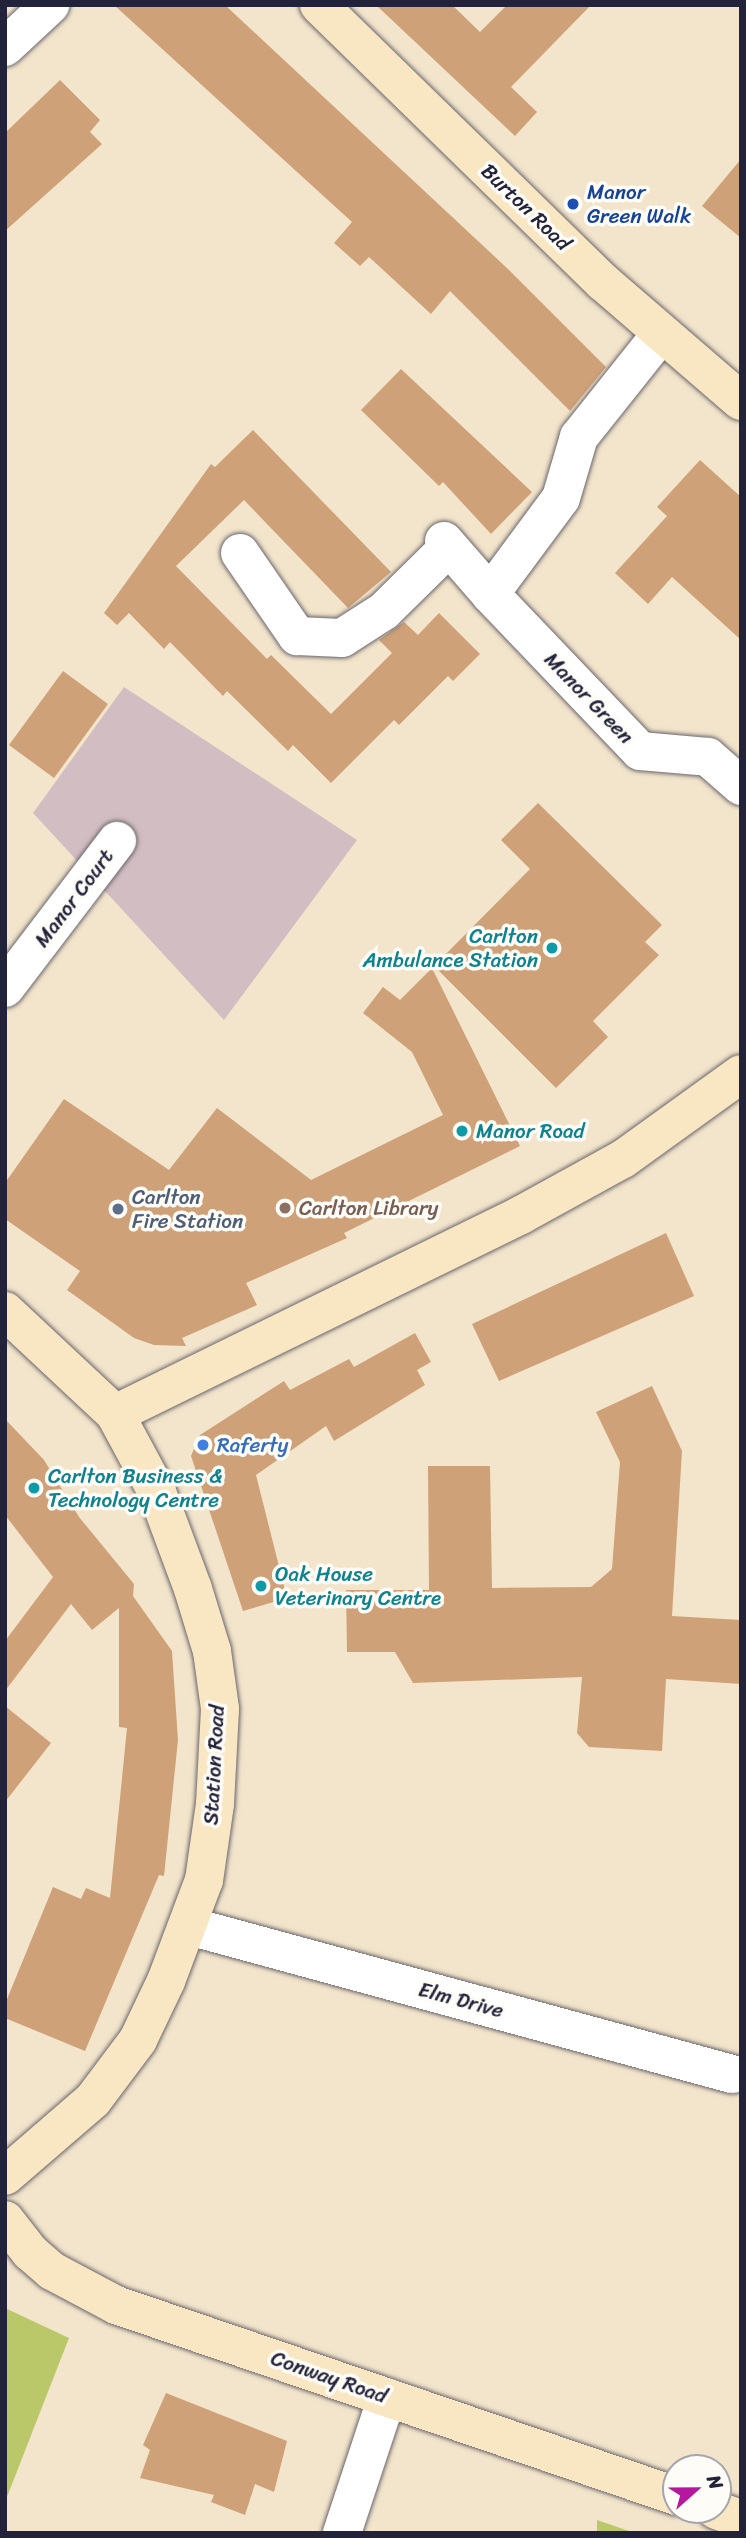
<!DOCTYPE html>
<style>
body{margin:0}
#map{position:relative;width:746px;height:2538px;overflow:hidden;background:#f3e5cb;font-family:Sriracha,sans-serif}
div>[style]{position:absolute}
.industrial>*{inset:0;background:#d2bec2}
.green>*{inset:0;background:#bac86a}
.building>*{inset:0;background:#cfa178}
.roads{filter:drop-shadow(0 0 2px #6b666d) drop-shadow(0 0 2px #6b666d)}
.street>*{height:38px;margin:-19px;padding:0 19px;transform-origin:19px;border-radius:19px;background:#fff}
.secondary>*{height:38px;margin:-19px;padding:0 19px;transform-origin:19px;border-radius:19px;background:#f9e7c3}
.dots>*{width:19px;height:19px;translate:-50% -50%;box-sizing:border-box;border:4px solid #fdfcf7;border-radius:50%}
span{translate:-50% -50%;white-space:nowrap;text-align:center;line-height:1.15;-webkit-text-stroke:7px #fdfcf7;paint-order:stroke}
.transit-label{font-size:21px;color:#164399}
.left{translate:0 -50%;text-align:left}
.street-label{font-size:21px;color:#22223b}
.culture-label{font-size:21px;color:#0d838f}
.right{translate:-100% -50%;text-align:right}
.service-label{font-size:21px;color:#4e5e75}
.education-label{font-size:21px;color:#785e54}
.shop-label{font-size:21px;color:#366cbe}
.frame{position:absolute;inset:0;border:7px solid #22223b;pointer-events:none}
.north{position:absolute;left:662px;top:2454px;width:70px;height:70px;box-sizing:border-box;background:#fdfcf7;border:2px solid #a5a5ac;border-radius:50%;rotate:69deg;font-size:19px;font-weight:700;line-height:28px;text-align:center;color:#22223b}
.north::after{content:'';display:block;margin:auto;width:24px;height:32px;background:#b5179e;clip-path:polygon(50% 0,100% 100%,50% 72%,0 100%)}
</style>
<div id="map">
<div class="industrial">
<i style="clip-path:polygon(124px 687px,357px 840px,224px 1020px,33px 813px)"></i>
</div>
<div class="green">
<i style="clip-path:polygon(5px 2308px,69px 2338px,5px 2502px)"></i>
<i style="clip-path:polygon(597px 2520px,635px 2533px,597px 2533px)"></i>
</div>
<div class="building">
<i style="clip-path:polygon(114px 5px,225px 5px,508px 269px,606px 367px,570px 411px,450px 291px,431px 314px,369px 257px,360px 266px,334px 243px,352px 222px)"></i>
<i style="clip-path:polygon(376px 5px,452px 5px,480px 32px,507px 5px,591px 5px,511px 87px,537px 112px,515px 136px)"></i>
<i style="clip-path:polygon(60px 80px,100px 120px,90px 132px,102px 144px,5px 231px,5px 133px)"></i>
<i style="clip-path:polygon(741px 159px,741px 238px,702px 206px)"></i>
<i style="clip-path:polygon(401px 369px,532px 492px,491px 534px,443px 482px,439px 486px,361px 410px)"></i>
<i style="clip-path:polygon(253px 430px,391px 572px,348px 608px,244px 500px,176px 566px,267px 659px,271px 655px,331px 714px,392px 653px,379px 640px,404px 622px,418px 635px,439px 613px,480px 654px,453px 681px,448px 676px,399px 725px,394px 720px,331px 783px,293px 745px,288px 751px,227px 691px,223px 696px,170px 642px,164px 649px,129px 613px,117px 625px,104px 613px,211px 464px,215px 467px)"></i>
<i style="clip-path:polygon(700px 460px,741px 497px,741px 640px,672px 577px,648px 604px,615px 573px,667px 516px,657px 507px)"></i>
<i style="clip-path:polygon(63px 671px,108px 704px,54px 778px,9px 745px)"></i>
<i style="clip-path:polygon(538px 803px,662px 925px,645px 942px,659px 955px,593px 1021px,608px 1037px,556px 1088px,434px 966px,530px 869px,501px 840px)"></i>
<i style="clip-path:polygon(432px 968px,520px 1146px,344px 1233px,347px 1238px,246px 1283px,257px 1305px,182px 1338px,186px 1346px,154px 1345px,134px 1338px,67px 1290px,80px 1271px,5px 1219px,5px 1183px,64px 1099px,169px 1170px,217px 1108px,311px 1180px,443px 1115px,412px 1052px,363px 1013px,383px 987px,400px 1000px)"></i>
<i style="clip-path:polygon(666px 1233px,694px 1296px,499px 1381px,472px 1324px)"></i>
<i style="clip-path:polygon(415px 1333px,431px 1362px,417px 1370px,425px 1385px,334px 1441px,326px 1426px,256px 1475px,287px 1598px,243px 1611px,191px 1456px,200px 1435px,284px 1381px,290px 1390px,349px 1359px,354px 1367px)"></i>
<i style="clip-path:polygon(652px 1386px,682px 1451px,672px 1616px,741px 1620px,741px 1684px,666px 1679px,662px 1751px,589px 1747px,577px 1733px,582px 1677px,413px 1683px,395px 1652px,347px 1652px,346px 1590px,429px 1590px,428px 1466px,490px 1466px,492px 1588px,591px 1587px,612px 1569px,620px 1462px,596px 1412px)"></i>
<i style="clip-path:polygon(5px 1419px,44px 1460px,79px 1517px,134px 1584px,133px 1596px,172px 1651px,178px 1740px,164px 1876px,159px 1875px,85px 2051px,5px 2018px,5px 2004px,53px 1887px,81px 1899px,86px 1888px,110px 1898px,127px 1728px,119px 1727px,119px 1608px,92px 1630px,71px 1604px,5px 1691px,5px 1641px,53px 1577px,5px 1515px)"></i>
<i style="clip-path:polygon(5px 1706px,51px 1743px,5px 1802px)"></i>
<i style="clip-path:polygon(166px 2393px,287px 2441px,274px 2492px,255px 2484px,245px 2515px,211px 2502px,214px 2495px,140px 2478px,150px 2450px,143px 2445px)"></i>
</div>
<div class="roads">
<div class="street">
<i style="left:5px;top:47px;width:62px;rotate:-43deg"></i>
<i style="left:444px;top:541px;width:70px;rotate:49deg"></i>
<i style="left:490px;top:594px;width:119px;rotate:-53.5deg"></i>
<i style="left:561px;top:498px;width:64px;rotate:-73.6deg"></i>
<i style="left:579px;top:437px;width:130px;rotate:-51.5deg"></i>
<i style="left:240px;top:553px;width:101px;rotate:55.5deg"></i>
<i style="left:297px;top:636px;width:45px;rotate:2.5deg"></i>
<i style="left:342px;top:638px;width:50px;rotate:-32.7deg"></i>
<i style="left:384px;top:611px;width:91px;rotate:-44.6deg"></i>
<i style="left:490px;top:594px;width:217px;rotate:46.3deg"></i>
<i style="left:640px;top:751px;width:68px;rotate:5deg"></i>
<i style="left:708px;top:757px;width:44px;rotate:41.3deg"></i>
<i style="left:5px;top:988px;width:185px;rotate:-52.7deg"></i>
<i style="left:189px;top:1926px;width:563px;rotate:15.25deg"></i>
<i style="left:342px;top:2533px;width:143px;rotate:-71.7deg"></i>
</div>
<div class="secondary">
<i style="left:319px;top:5px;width:397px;rotate:44.3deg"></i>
<i style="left:603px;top:282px;width:182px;rotate:40.8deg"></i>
<i style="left:5px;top:1311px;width:151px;rotate:43.1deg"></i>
<i style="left:115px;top:1414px;width:89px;rotate:61.7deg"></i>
<i style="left:157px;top:1492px;width:103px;rotate:69.6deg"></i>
<i style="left:193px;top:1589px;width:65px;rotate:73deg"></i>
<i style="left:212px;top:1651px;width:59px;rotate:82.1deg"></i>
<i style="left:220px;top:1709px;width:95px;rotate:93deg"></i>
<i style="left:215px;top:1804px;width:77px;rotate:98.2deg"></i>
<i style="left:204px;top:1880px;width:108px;rotate:110.6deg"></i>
<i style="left:166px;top:1981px;width:65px;rotate:115.4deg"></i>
<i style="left:138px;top:2040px;width:75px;rotate:126.9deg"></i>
<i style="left:93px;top:2100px;width:116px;rotate:139.2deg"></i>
<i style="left:115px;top:1414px;width:452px;rotate:-26.1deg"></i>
<i style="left:521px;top:1215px;width:116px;rotate:-28.8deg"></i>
<i style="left:623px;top:1159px;width:145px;rotate:-35.8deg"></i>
<i style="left:5px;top:2220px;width:41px;rotate:52deg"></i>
<i style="left:30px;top:2252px;width:29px;rotate:41deg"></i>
<i style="left:52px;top:2271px;width:72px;rotate:28deg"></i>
<i style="left:116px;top:2305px;width:592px;rotate:18.83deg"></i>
<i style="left:716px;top:2510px;width:27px;rotate:20deg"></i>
</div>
</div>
<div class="dots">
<i style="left:573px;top:204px;background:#1a4fb4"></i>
<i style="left:552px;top:948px;background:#0f9aa8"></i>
<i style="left:462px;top:1131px;background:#0f9aa8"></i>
<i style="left:285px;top:1208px;background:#8d6e63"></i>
<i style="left:118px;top:1209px;background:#5c6f8a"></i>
<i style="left:203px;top:1445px;background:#3f7fe0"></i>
<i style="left:34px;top:1488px;background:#0f9aa8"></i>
<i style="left:261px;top:1586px;background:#0f9aa8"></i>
</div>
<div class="transit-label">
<span class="left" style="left:587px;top:204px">Manor<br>Green Walk</span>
</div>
<div class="street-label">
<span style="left:526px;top:207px;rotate:44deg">Burton Road</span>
<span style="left:589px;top:698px;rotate:46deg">Manor Green</span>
<span style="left:74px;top:898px;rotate:-53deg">Manor Court</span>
<span style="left:214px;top:1765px;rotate:-87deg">Station Road</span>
<span style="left:461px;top:2000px;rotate:15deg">Elm Drive</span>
<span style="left:329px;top:2377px;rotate:19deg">Conway Road</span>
</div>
<div class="culture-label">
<span class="right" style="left:538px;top:948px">Carlton<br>Ambulance Station</span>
<span class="left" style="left:476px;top:1131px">Manor Road</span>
<span class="left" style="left:48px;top:1488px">Carlton Business &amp;<br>Technology Centre</span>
<span class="left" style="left:275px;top:1586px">Oak House<br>Veterinary Centre</span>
</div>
<div class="service-label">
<span class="left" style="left:132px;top:1209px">Carlton<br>Fire Station</span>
</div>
<div class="education-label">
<span class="left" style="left:299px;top:1208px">Carlton Library</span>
</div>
<div class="shop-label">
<span class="left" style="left:217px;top:1445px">Raferty</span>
</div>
<div class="frame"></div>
<div class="north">N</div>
</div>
